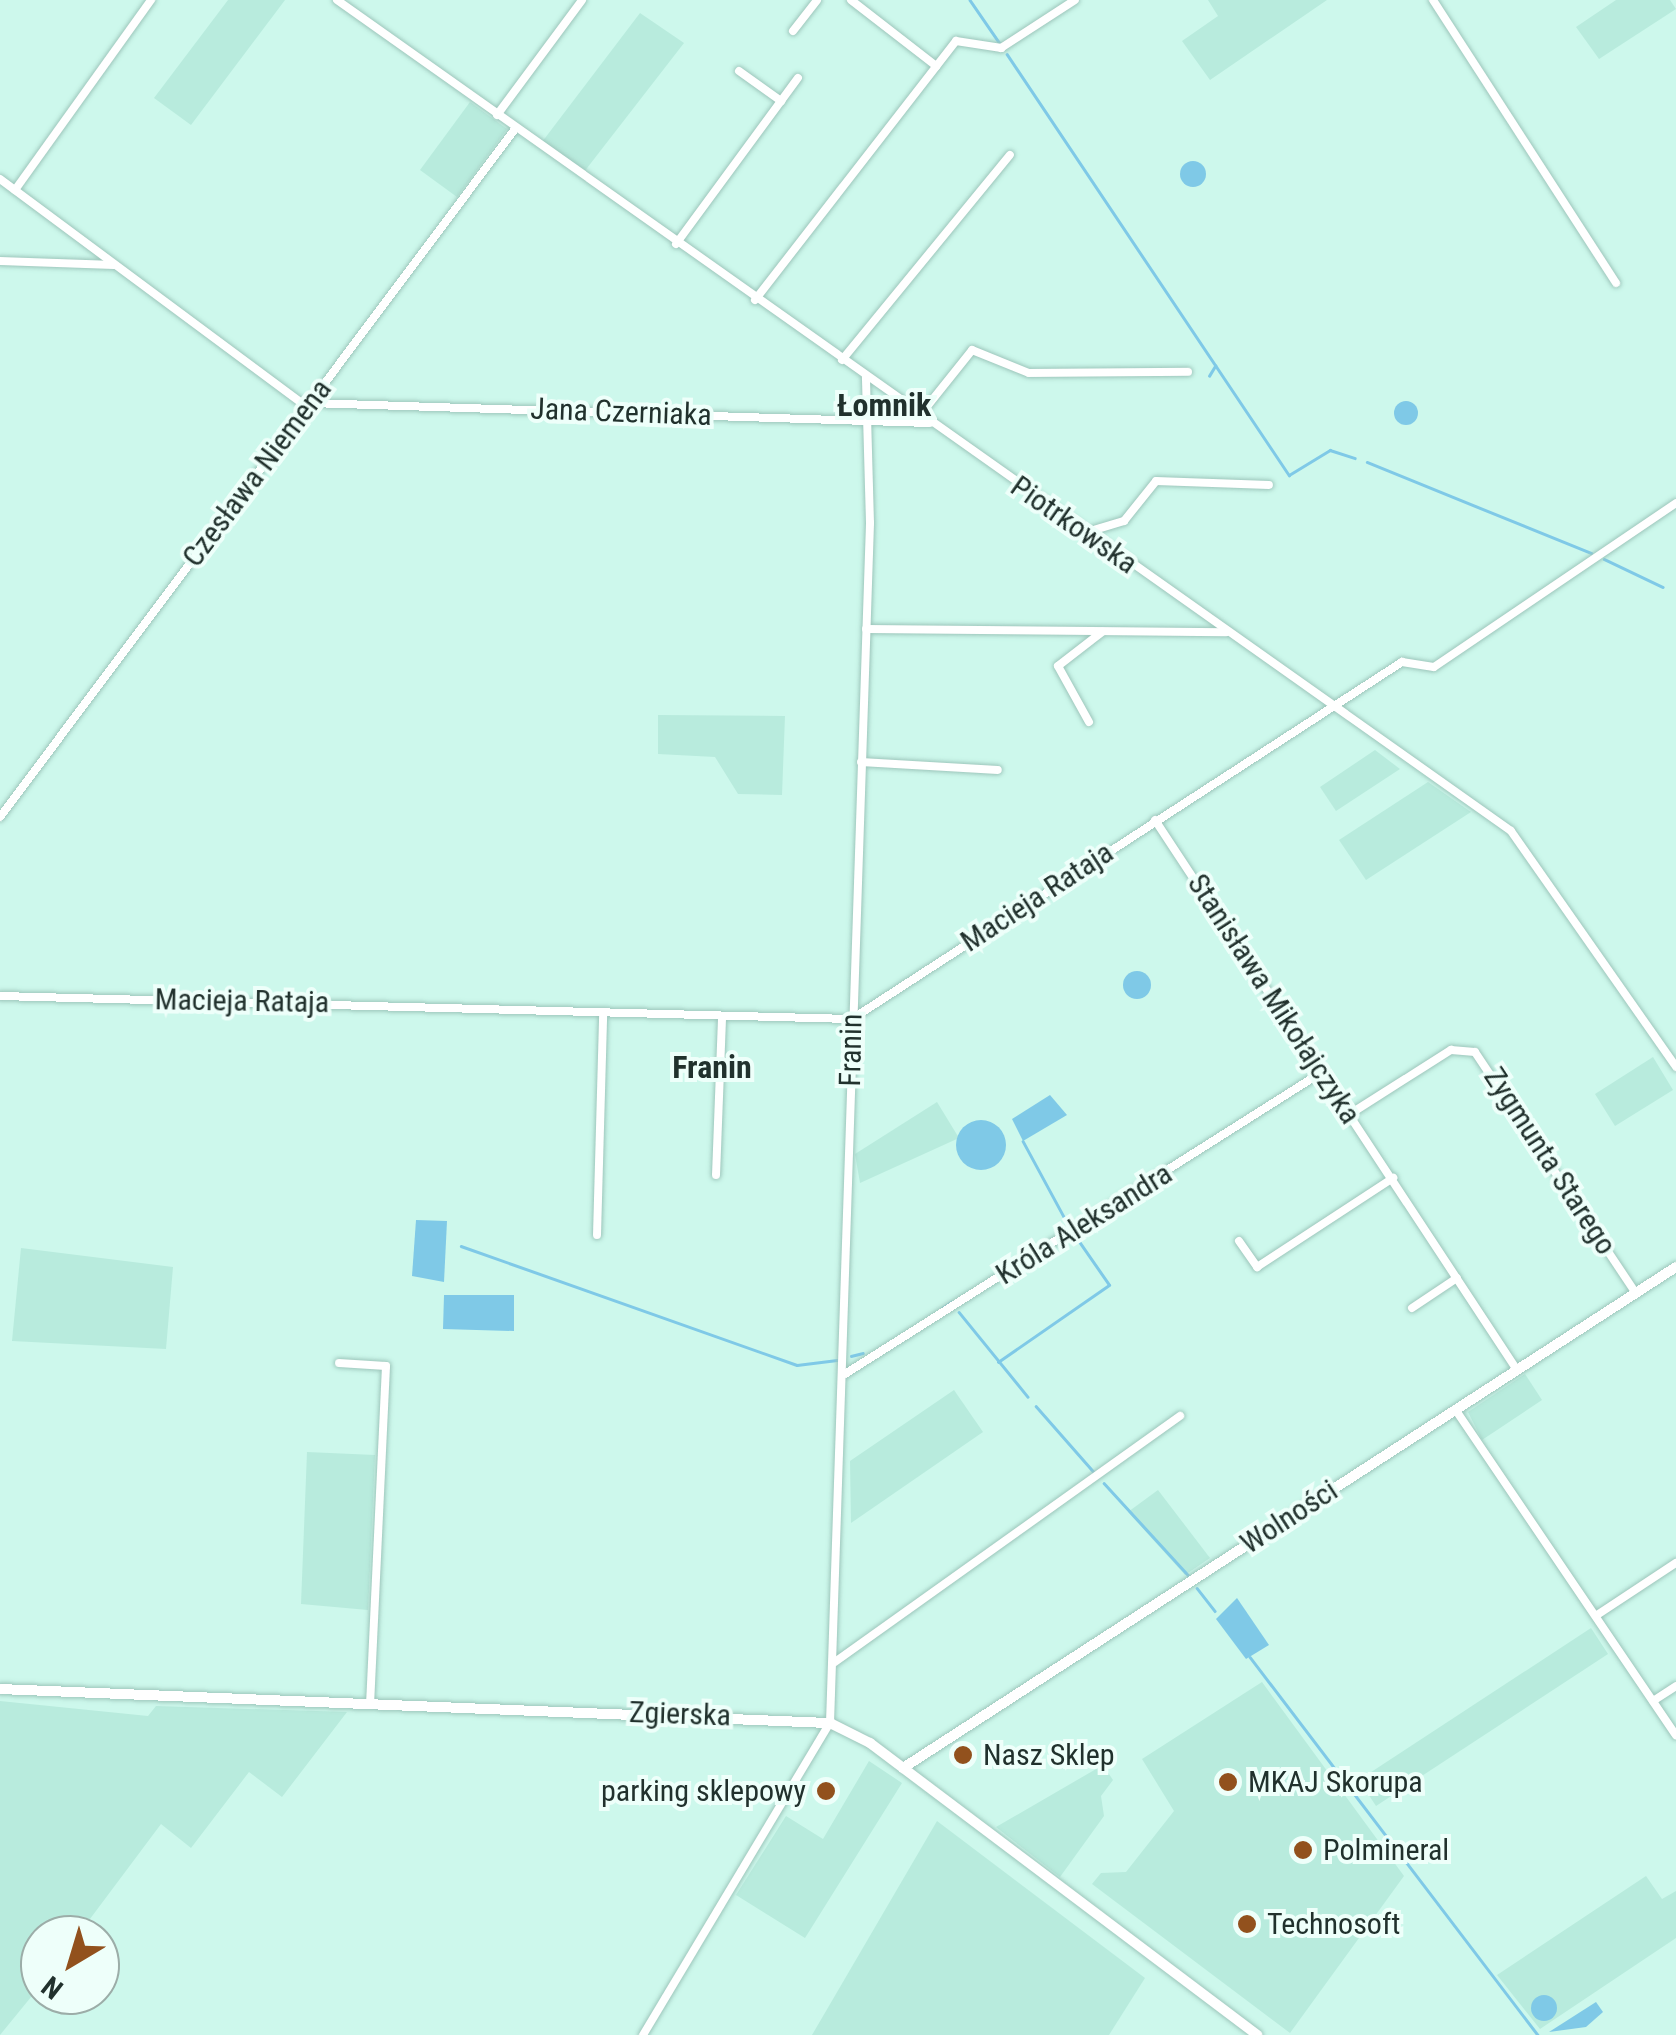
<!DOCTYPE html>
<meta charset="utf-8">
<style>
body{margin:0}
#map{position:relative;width:1676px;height:2035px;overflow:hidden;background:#cdf8ec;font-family:"Roboto Condensed",sans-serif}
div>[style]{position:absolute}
.built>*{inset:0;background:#b8ebdd}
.water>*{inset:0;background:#7fc9e7}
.round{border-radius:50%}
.stream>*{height:2.5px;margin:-1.25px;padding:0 1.25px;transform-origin:1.25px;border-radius:1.25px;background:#7fc9e7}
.roads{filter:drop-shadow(0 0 2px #9dc6bb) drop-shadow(0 0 2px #9dc6bb)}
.street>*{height:8px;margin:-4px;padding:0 4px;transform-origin:4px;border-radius:4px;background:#fff}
.secondary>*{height:10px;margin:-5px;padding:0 5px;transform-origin:5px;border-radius:5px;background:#fff}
.dots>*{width:28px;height:28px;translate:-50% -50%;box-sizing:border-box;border:5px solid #eefffa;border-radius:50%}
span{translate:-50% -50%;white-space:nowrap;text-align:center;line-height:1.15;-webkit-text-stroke:8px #eefffa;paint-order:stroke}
.street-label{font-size:30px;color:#21312d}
.poi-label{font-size:30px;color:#21312d}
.left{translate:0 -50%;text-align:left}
.right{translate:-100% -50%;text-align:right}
.neighbourhood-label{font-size:32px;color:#21312d;font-weight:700}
.north{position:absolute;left:20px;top:1915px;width:100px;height:100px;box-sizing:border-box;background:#eefffa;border:2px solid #9cada8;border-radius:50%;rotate:218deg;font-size:28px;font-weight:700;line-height:40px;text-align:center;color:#21312d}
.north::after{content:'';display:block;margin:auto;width:35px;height:45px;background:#92511d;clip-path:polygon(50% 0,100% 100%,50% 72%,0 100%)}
</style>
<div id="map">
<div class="built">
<i style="clip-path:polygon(228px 0,285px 0,191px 125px,154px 98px)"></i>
<i style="clip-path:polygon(1208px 0,1327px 0,1210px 80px,1182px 41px,1218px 16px)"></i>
<i style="clip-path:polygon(1616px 0,1670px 0,1676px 9px,1599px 59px,1576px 27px)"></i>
<i style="clip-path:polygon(640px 13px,684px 43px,584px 172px,542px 142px)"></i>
<i style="clip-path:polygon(470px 102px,507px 129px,457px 197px,420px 170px)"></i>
<i style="clip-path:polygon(658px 715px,785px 716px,782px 795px,738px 794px,715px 757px,658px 754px)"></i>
<i style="clip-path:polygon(1375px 750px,1400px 769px,1336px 811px,1320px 787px)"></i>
<i style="clip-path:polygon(1428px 782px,1471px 812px,1366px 880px,1339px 840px)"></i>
<i style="clip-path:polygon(1653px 1057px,1673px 1090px,1615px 1126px,1595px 1094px)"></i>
<i style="clip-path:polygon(937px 1102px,959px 1138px,860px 1183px,855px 1154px)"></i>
<i style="clip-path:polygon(21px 1248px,173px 1267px,166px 1349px,12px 1341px)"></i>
<i style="clip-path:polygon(1525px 1374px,1542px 1400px,1482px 1440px,1468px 1412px)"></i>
<i style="clip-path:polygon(954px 1390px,983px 1432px,851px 1523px,850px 1461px)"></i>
<i style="clip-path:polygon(307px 1452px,375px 1455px,368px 1610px,301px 1604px)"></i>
<i style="clip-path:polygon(1158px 1490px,1210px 1558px,1185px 1575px,1128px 1512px)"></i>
<i style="clip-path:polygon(1591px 1628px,1608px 1654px,1376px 1806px,1359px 1780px)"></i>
<i style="clip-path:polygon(1262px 1682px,1404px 1876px,1290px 2033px,1092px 1884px,1101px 1873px,1126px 1872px,1174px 1811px,1142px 1759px)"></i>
<i style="clip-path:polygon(0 1701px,148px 1716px,156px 1706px,347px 1712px,282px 1797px,249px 1772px,191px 1848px,161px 1824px,78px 1935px,40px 1935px,40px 1986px,0 2035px)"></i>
<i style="clip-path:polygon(869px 1761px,902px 1783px,805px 1938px,736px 1895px,786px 1816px,823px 1839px)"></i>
<i style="clip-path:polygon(1103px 1765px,1113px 1780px,1101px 1796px,1104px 1816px,1060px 1877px,996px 1827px)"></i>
<i style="clip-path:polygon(937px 1821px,1145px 1978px,1109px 2035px,812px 2035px)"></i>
<i style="clip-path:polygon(1646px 1876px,1662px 1899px,1676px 1891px,1676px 1938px,1540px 2029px,1497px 1975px)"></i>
</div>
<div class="water">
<i class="round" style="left:1180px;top:161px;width:26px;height:26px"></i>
<i class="round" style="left:1394px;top:401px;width:24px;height:24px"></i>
<i class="round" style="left:1123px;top:971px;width:28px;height:28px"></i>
<i style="clip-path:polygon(1050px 1095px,1067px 1115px,1023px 1141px,1012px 1119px)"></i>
<i class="round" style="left:956px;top:1120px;width:50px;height:50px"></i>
<i style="clip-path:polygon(416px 1220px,447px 1221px,444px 1282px,412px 1276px)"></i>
<i style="clip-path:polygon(444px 1295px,514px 1295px,514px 1331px,443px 1329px)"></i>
<i style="clip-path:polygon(1237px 1598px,1269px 1645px,1246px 1659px,1216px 1619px)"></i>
<i class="round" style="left:1531px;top:1995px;width:26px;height:26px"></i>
<i style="clip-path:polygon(1596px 2002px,1603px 2012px,1586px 2027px,1549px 2032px)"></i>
</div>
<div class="stream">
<i style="left:970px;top:0;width:51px;rotate:55.4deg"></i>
<i style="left:1007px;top:54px;width:507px;rotate:56.18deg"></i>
<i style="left:1289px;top:475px;width:48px;rotate:-31.4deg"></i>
<i style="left:1330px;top:450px;width:26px;rotate:18deg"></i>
<i style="left:1209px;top:376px;width:12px;rotate:-59deg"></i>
<i style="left:1367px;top:462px;width:242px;rotate:22.1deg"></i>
<i style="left:1604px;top:559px;width:65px;rotate:25.4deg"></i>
<i style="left:1023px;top:1141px;width:97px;rotate:61.6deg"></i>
<i style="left:461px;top:1246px;width:356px;rotate:19.5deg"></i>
<i style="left:797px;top:1365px;width:40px;rotate:-7.1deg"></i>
<i style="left:942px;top:1308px;width:11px;rotate:-34deg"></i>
<i style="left:959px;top:1312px;width:109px;rotate:50.9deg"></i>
<i style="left:851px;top:1356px;width:12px;rotate:-14deg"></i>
<i style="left:998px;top:1362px;width:135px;rotate:-34.7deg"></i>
<i style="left:1109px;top:1285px;width:60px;rotate:-124.8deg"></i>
<i style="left:1036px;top:1406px;width:88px;rotate:48.7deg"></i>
<i style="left:1104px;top:1483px;width:125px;rotate:47.6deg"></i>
<i style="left:1197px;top:1588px;width:29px;rotate:52deg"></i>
<i style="left:1250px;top:1657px;width:475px;rotate:52.7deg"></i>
</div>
<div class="roads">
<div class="street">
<i style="left:337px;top:0;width:1438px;rotate:35.29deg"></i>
<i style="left:1511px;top:831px;width:288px;rotate:55deg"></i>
<i style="left:851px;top:0;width:108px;rotate:37.8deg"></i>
<i style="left:1433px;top:0;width:337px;rotate:57.1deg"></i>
<i style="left:793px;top:31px;width:39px;rotate:-52deg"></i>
<i style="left:739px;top:71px;width:52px;rotate:35.5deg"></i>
<i style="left:497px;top:115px;width:143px;rotate:-53.5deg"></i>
<i style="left:0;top:179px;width:382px;rotate:36.6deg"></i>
<i style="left:15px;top:190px;width:234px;rotate:-54.4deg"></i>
<i style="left:676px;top:244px;width:206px;rotate:-53.7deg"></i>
<i style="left:0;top:261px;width:114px;rotate:2deg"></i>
<i style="left:755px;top:300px;width:328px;rotate:-52.2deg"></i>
<i style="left:956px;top:41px;width:46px;rotate:8.8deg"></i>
<i style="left:1001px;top:48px;width:88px;rotate:-33deg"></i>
<i style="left:842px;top:360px;width:265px;rotate:-50.7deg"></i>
<i style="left:310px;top:403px;width:620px;rotate:1.85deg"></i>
<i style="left:921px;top:414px;width:82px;rotate:-51.4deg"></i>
<i style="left:972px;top:350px;width:61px;rotate:22deg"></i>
<i style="left:1029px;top:373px;width:159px;rotate:-0.4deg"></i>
<i style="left:1084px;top:533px;width:42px;rotate:-16.7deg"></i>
<i style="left:1124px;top:521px;width:51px;rotate:-51.3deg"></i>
<i style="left:1156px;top:481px;width:113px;rotate:2deg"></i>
<i style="left:866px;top:629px;width:360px;rotate:0.5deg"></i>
<i style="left:1089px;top:722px;width:64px;rotate:-119deg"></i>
<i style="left:1058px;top:666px;width:56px;rotate:-37.7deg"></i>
<i style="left:861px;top:762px;width:137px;rotate:3.3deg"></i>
<i style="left:0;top:817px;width:859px;rotate:-53.18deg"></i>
<i style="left:1155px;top:820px;width:658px;rotate:56.65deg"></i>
<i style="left:0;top:996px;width:852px;rotate:1.55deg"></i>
<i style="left:852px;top:1019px;width:656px;rotate:-32.99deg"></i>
<i style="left:1402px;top:662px;width:32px;rotate:9deg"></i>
<i style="left:1434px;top:667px;width:292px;rotate:-34.1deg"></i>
<i style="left:1350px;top:1114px;width:120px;rotate:-32.4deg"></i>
<i style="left:1451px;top:1050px;width:24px;rotate:5deg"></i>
<i style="left:1475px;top:1052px;width:290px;rotate:56.3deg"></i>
<i style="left:716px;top:1175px;width:158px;rotate:-87.8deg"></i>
<i style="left:597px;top:1235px;width:220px;rotate:-88.4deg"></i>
<i style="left:1239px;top:1241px;width:32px;rotate:55deg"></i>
<i style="left:1257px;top:1267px;width:163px;rotate:-33.2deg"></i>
<i style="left:1412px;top:1308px;width:54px;rotate:-33.7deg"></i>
<i style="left:339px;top:1363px;width:47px;rotate:3.7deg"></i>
<i style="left:386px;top:1366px;width:336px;rotate:92.7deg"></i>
<i style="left:845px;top:1374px;width:565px;rotate:-32.34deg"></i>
<i style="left:1455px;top:1409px;width:394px;rotate:55.9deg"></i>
<i style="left:1597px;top:1615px;width:95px;rotate:-33.4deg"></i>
<i style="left:835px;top:1662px;width:424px;rotate:-35.5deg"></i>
<i style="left:1653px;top:1701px;width:27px;rotate:-33deg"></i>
<i style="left:643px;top:2035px;width:364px;rotate:-59.1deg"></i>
<i style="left:830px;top:1723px;width:1201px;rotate:-88.09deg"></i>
<i style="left:870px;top:523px;width:147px;rotate:-91.6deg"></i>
</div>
<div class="secondary">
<i style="left:0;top:1689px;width:831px;rotate:2.35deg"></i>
<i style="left:830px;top:1723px;width:45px;rotate:26.6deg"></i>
<i style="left:870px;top:1743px;width:485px;rotate:37deg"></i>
<i style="left:903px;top:1768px;width:921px;rotate:-32.95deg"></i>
</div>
</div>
<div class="dots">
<i style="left:963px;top:1755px;background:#92511d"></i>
<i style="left:1228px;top:1782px;background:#92511d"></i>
<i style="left:826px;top:1791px;background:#92511d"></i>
<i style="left:1303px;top:1850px;background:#92511d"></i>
<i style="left:1247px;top:1924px;background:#92511d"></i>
</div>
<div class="street-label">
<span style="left:621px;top:412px;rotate:2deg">Jana Czerniaka</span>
<span style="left:257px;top:473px;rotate:-53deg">Czesława Niemena</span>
<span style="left:1074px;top:525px;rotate:35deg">Piotrkowska</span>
<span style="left:1037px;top:897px;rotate:-33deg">Macieja Rataja</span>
<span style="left:1274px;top:999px;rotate:57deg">Stanisława Mikołajczyka</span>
<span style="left:242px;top:1001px;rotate:1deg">Macieja Rataja</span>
<span style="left:851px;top:1050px;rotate:-89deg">Franin</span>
<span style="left:1550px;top:1161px;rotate:57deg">Zygmunta Starego</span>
<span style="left:1084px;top:1224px;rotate:-32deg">Króla Aleksandra</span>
<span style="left:1289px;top:1517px;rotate:-33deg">Wolności</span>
<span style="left:680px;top:1714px;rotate:2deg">Zgierska</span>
</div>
<div class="poi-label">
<span class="left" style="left:983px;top:1755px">Nasz Sklep</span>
<span class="left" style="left:1248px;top:1782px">MKAJ Skorupa</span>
<span class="right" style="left:806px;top:1791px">parking sklepowy</span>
<span class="left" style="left:1323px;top:1850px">Polmineral</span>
<span class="left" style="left:1267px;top:1924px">Technosoft</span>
</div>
<div class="neighbourhood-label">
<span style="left:884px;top:405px">Łomnik</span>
<span style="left:712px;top:1067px">Franin</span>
</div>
<div class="north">N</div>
</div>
